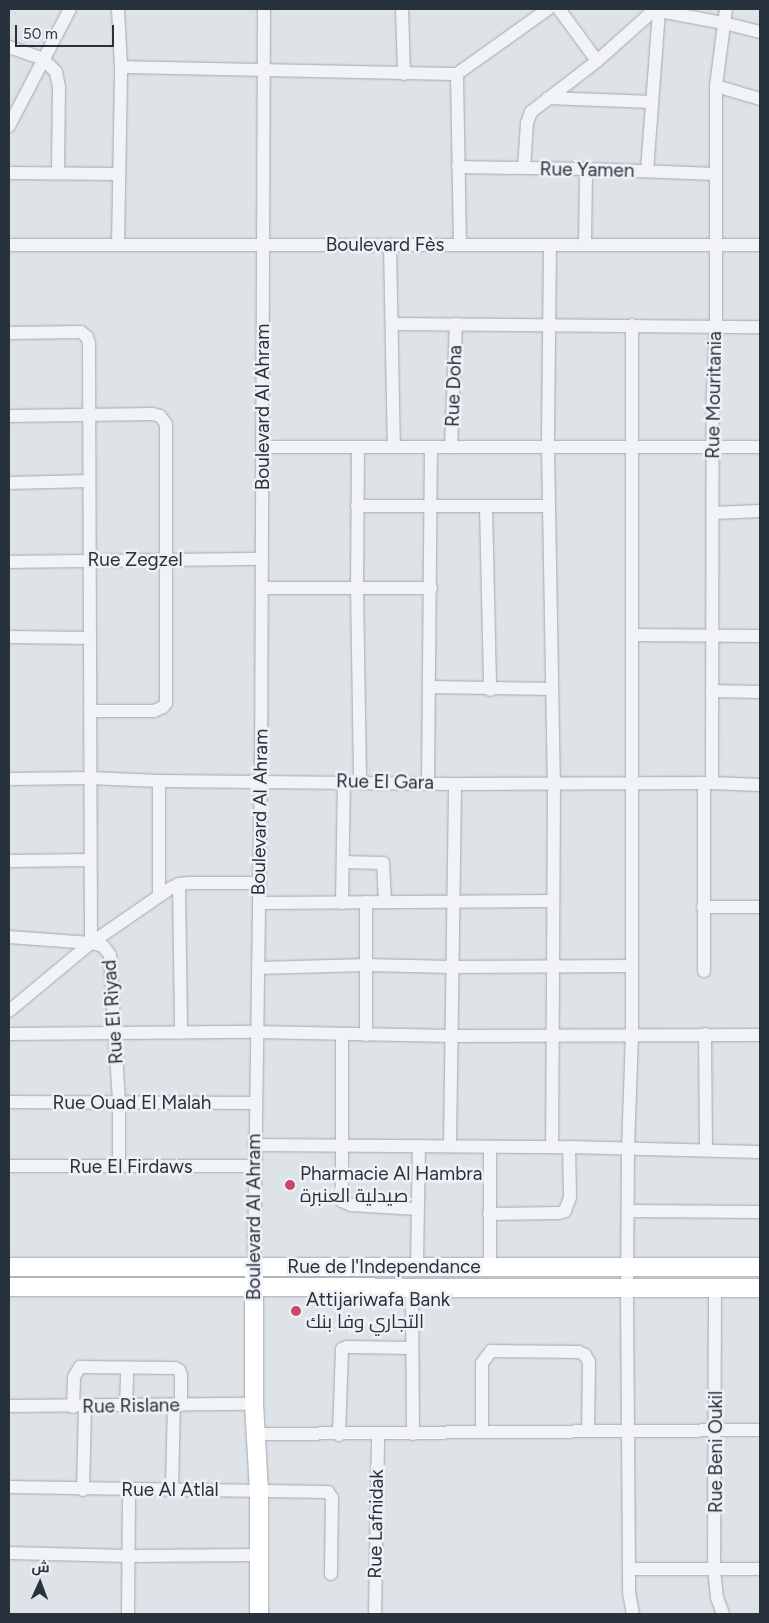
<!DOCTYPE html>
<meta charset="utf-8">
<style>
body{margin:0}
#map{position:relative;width:769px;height:1623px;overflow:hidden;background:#dee3e7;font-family:Figtree,Cairo,sans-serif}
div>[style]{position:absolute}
.roads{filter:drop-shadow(0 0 1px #a4aab1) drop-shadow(0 0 1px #a4aab1)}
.street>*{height:12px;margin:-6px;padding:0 6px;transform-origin:6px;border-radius:6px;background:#f1f3f6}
.secondary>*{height:18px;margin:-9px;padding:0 9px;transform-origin:9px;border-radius:9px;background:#fff}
.dots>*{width:14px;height:14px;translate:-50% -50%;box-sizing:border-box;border:2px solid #eef1f5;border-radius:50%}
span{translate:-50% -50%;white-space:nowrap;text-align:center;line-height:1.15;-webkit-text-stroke:5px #eef1f5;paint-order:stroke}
.street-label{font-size:19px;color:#28323d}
.poi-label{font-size:19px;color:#28323d}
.left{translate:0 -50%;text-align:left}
.frame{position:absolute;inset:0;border:10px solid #28323d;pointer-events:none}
.north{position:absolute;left:15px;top:1558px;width:50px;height:50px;-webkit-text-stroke:4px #eef1f5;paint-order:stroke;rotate:2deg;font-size:14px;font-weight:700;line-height:20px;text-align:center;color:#28323d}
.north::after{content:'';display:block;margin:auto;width:18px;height:22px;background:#28323d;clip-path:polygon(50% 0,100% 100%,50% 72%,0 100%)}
.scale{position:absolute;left:15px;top:25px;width:99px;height:22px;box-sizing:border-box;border:2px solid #28323d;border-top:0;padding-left:6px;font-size:15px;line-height:18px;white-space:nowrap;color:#28323d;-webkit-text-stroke:4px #eef1f5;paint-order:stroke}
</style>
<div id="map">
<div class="roads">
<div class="street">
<i style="left:402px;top:9px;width:65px;rotate:88.2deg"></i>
<i style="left:559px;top:9px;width:64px;rotate:53.8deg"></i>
<i style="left:9px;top:47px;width:36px;rotate:19deg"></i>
<i style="left:43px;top:59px;width:18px;rotate:45deg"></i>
<i style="left:56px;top:72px;width:15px;rotate:79deg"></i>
<i style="left:59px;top:87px;width:86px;rotate:90.7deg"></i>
<i style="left:121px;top:67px;width:336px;rotate:1.2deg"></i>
<i style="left:457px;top:74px;width:112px;rotate:-35.5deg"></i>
<i style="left:457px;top:74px;width:171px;rotate:89deg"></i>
<i style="left:716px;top:86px;width:46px;rotate:16.5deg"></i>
<i style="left:548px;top:98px;width:104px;rotate:2.2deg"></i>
<i style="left:9px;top:126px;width:132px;rotate:-62.5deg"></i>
<i style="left:458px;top:167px;width:128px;rotate:0.9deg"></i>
<i style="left:586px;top:169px;width:129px;rotate:2.2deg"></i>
<i style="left:524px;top:168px;width:45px;rotate:-86.2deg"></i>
<i style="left:527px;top:123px;width:12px;rotate:-70deg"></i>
<i style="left:531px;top:112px;width:83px;rotate:-37.7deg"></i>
<i style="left:597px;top:61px;width:74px;rotate:-41.7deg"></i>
<i style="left:652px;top:12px;width:7px;rotate:-8deg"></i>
<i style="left:659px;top:11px;width:66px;rotate:10.5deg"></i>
<i style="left:724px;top:23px;width:37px;rotate:14deg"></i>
<i style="left:647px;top:171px;width:160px;rotate:-85.7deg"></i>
<i style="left:9px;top:173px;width:110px;rotate:0.5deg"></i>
<i style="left:9px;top:245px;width:751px"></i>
<i style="left:118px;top:245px;width:178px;rotate:-89deg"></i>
<i style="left:121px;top:67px;width:58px;rotate:-93deg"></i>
<i style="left:390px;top:245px;width:201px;rotate:88.9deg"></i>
<i style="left:550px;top:245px;width:203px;rotate:90.6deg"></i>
<i style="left:548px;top:448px;width:335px;rotate:89deg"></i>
<i style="left:554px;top:783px;width:364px;rotate:90.3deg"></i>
<i style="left:585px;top:245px;width:76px;rotate:-89.2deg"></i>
<i style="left:392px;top:324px;width:368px;rotate:0.5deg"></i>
<i style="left:632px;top:325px;width:709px;rotate:90deg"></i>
<i style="left:632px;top:1034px;width:116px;rotate:92deg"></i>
<i style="left:628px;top:1150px;width:139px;rotate:90.4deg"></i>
<i style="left:627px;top:1289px;width:303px;rotate:89.6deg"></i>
<i style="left:629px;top:1592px;width:22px;rotate:80deg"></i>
<i style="left:9px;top:333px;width:72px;rotate:-0.8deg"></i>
<i style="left:81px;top:332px;width:8px;rotate:40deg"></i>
<i style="left:87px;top:337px;width:6px;rotate:72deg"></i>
<i style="left:89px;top:343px;width:600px;rotate:89.81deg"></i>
<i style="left:91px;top:943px;width:12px;rotate:14deg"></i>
<i style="left:103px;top:946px;width:11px;rotate:52deg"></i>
<i style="left:110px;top:955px;width:148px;rotate:86.5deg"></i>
<i style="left:119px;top:1103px;width:64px;rotate:90deg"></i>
<i style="left:9px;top:416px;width:144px;rotate:-0.8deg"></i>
<i style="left:153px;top:414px;width:7px;rotate:16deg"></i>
<i style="left:160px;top:416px;width:10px;rotate:53deg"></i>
<i style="left:166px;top:424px;width:279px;rotate:90deg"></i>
<i style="left:166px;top:703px;width:5px;rotate:127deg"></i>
<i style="left:163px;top:707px;width:10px;rotate:156deg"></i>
<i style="left:154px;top:711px;width:64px;rotate:180deg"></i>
<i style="left:263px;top:447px;width:497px"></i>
<i style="left:358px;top:447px;width:140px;rotate:90.4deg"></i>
<i style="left:357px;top:587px;width:195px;rotate:89.1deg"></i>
<i style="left:451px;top:447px;width:123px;rotate:-87.7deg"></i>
<i style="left:9px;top:483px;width:80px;rotate:-1.4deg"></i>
<i style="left:357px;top:506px;width:192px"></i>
<i style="left:486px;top:507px;width:183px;rotate:88.7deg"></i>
<i style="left:713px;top:513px;width:47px;rotate:-2.4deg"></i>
<i style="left:9px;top:562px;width:253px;rotate:-0.7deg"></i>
<i style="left:262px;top:588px;width:169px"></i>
<i style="left:632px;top:635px;width:128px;rotate:0.4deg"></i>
<i style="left:9px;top:637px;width:81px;rotate:0.7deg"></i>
<i style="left:429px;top:687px;width:123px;rotate:0.9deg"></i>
<i style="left:712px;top:691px;width:48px;rotate:1.2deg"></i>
<i style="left:9px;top:779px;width:81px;rotate:-0.7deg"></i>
<i style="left:90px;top:778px;width:69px;rotate:2.5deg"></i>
<i style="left:159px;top:781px;width:296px;rotate:0.6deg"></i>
<i style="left:455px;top:784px;width:257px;rotate:-0.2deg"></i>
<i style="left:712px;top:783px;width:48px;rotate:2.4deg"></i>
<i style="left:159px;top:781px;width:115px;rotate:90deg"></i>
<i style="left:428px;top:783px;width:335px;rotate:-89.5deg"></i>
<i style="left:712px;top:783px;width:389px;rotate:-89.9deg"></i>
<i style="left:713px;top:394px;width:68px;rotate:-87.5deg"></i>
<i style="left:716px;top:326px;width:240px;rotate:-90deg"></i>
<i style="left:716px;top:86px;width:78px;rotate:-82.6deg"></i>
<i style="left:9px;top:861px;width:81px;rotate:-0.7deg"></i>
<i style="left:343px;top:862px;width:40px;rotate:1.4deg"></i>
<i style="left:383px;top:863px;width:39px;rotate:87deg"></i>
<i style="left:179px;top:884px;width:149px;rotate:89.2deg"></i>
<i style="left:259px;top:903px;width:294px;rotate:-0.4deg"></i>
<i style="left:342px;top:903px;width:122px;rotate:-89.1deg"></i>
<i style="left:703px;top:907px;width:57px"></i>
<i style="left:9px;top:937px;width:82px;rotate:4.2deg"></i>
<i style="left:258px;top:968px;width:109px;rotate:-1.6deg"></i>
<i style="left:367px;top:965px;width:84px;rotate:1.4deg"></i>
<i style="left:451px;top:967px;width:181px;rotate:-0.3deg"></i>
<i style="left:704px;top:971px;width:188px;rotate:-90deg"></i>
<i style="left:9px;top:1011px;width:107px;rotate:-39.7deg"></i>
<i style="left:91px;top:943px;width:97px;rotate:-34.5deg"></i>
<i style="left:171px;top:888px;width:9px;rotate:-27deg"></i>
<i style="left:179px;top:884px;width:10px;rotate:-6deg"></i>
<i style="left:189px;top:883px;width:70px"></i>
<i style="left:9px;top:1034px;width:247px;rotate:-0.5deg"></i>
<i style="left:256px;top:1032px;width:195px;rotate:1.2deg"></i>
<i style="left:451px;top:1036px;width:309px;rotate:-0.2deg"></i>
<i style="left:342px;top:1034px;width:167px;rotate:90deg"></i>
<i style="left:342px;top:1201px;width:10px;rotate:24deg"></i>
<i style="left:351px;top:1205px;width:66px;rotate:3.5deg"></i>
<i style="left:705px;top:1034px;width:116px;rotate:89.5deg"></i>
<i style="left:366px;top:1035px;width:133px;rotate:-90deg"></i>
<i style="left:9px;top:1102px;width:246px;rotate:0.2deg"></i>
<i style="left:254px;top:1145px;width:315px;rotate:0.4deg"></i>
<i style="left:569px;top:1147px;width:191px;rotate:1.5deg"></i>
<i style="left:450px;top:1146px;width:362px;rotate:-89.2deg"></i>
<i style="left:490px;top:1147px;width:120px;rotate:90deg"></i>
<i style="left:9px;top:1166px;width:245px"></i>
<i style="left:628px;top:1211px;width:132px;rotate:0.4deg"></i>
<i style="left:489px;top:1214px;width:70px;rotate:-0.8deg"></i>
<i style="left:559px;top:1213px;width:6px;rotate:-18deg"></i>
<i style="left:565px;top:1211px;width:15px;rotate:-70deg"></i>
<i style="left:570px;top:1197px;width:50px;rotate:-91.1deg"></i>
<i style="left:254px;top:1267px;width:486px;rotate:-89.2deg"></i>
<i style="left:261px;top:781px;width:772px;rotate:-89.78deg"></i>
<i style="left:417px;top:1267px;width:121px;rotate:-89.1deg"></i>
<i style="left:715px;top:1288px;width:281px;rotate:90.2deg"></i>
<i style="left:714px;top:1569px;width:29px;rotate:84deg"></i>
<i style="left:717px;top:1598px;width:17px;rotate:69deg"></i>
<i style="left:412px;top:1289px;width:145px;rotate:89.6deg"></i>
<i style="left:9px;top:1406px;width:245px;rotate:-0.5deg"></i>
<i style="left:126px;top:1406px;width:38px;rotate:-88deg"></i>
<i style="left:73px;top:1407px;width:30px;rotate:-88deg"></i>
<i style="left:74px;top:1377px;width:12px;rotate:-59deg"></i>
<i style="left:80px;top:1367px;width:95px;rotate:0.6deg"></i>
<i style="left:175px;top:1368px;width:4px;rotate:27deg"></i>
<i style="left:179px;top:1370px;width:5px;rotate:68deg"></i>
<i style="left:181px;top:1375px;width:30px;rotate:90deg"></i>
<i style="left:482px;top:1432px;width:69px;rotate:-90deg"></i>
<i style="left:482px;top:1363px;width:15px;rotate:-53deg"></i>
<i style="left:491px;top:1351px;width:88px;rotate:0.7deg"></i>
<i style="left:579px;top:1352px;width:7px;rotate:27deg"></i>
<i style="left:585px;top:1355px;width:8px;rotate:60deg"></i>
<i style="left:589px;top:1362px;width:68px;rotate:90.8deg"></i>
<i style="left:255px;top:1434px;width:505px;rotate:-0.45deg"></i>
<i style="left:339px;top:1435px;width:86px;rotate:-88deg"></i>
<i style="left:342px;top:1349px;width:5px;rotate:-22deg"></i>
<i style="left:347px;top:1347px;width:65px;rotate:0.9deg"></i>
<i style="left:9px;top:1487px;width:319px;rotate:0.9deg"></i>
<i style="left:328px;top:1492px;width:7px;rotate:56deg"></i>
<i style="left:332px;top:1498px;width:76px;rotate:90.8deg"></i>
<i style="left:83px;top:1490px;width:83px;rotate:-88.6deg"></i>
<i style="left:172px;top:1490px;width:85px;rotate:-88.7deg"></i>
<i style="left:9px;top:1553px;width:119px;rotate:1.4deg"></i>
<i style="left:128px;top:1556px;width:132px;rotate:-0.4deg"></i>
<i style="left:629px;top:1569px;width:131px"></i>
<i style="left:128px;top:1614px;width:125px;rotate:-89.5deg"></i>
<i style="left:375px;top:1614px;width:179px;rotate:-89deg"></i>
</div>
<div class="secondary">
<i style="left:9px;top:1267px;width:751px"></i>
<i style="left:254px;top:1277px;width:127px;rotate:90deg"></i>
<i style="left:254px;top:1404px;width:86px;rotate:86.7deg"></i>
<i style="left:259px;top:1490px;width:124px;rotate:90deg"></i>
<i style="left:9px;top:1287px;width:751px;rotate:0.08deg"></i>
</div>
</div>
<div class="dots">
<i style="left:290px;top:1185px;background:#c64968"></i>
<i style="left:296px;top:1311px;background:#c64968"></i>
</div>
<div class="street-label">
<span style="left:587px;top:170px;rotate:1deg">Rue Yamen</span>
<span style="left:385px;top:245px">Boulevard Fès</span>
<span style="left:454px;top:386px;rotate:-88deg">Rue Doha</span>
<span style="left:714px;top:395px;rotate:-89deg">Rue Mouritania</span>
<span style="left:263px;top:407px;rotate:-90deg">Boulevard Al Ahram</span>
<span style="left:135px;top:560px">Rue Zegzel</span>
<span style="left:385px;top:782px;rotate:1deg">Rue El Gara</span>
<span style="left:260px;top:812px;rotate:-89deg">Boulevard Al Ahram</span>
<span style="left:113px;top:1012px;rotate:-94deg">Rue El Riyad</span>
<span style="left:132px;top:1103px">Rue Ouad El Malah</span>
<span style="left:131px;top:1167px">Rue El Firdaws</span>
<span style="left:254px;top:1217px;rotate:-90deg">Boulevard Al Ahram</span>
<span style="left:384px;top:1267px">Rue de l'Independance</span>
<span style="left:131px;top:1406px;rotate:-1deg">Rue Rislane</span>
<span style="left:716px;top:1452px;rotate:-90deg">Rue Beni Oukil</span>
<span style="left:170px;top:1490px">Rue Al Atlal</span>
<span style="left:376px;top:1524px;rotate:-89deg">Rue Lafnidak</span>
</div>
<div class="poi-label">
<span class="left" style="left:300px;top:1185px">Pharmacie Al Hambra<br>صيدلية العنبرة</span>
<span class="left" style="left:306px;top:1311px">Attijariwafa Bank<br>التجاري وفا بنك</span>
</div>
<div class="frame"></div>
<div class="north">ش</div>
<div class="scale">50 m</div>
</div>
